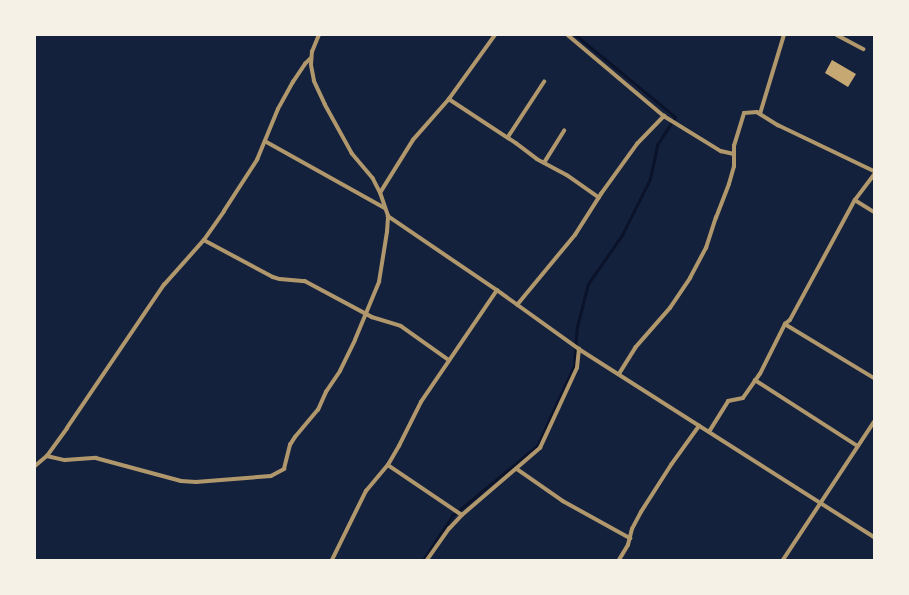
<!DOCTYPE html>
<style>
body{margin:0}
#map{position:relative;width:909px;height:595px;overflow:hidden;background:#14213d;font-family:"Space Grotesk",sans-serif}
div>[style]{position:absolute}
.stream>*{height:2.5px;margin:-1.25px;padding:0 1.25px;transform-origin:1.25px;border-radius:1.25px;background:#0b132b}
.building>*{inset:0;background:#c6a872}
.minor>*{height:3.5px;margin:-1.75px;padding:0 1.75px;transform-origin:1.75px;border-radius:1.75px;background:#b1986c}
span{translate:-50% -50%;white-space:nowrap;text-align:center;line-height:1.15;-webkit-text-stroke:4px #f6f1e7;paint-order:stroke}
.frame{position:absolute;inset:0;border:36px solid #f6f1e7;pointer-events:none}
</style>
<div id="map">
<div class="stream">
<i style="left:423px;top:560px;width:53px;rotate:-56.6deg"></i>
<i style="left:452px;top:516px;width:110px;rotate:-39.5deg"></i>
<i style="left:537px;top:446px;width:88px;rotate:-65.2deg"></i>
<i style="left:574px;top:366px;width:39px;rotate:-86deg"></i>
<i style="left:577px;top:327px;width:44px;rotate:-75.7deg"></i>
<i style="left:588px;top:284px;width:60px;rotate:-55.2deg"></i>
<i style="left:622px;top:235px;width:63px;rotate:-63.4deg"></i>
<i style="left:650px;top:179px;width:35px;rotate:-78deg"></i>
<i style="left:657px;top:145px;width:33px;rotate:-57deg"></i>
<i style="left:675px;top:117px;width:129px;rotate:-140.6deg"></i>
</div>
<div class="building">
<i style="clip-path:polygon(832px 60px,856px 74px,848px 87px,825px 73px)"></i>
</div>
<div class="minor">
<i style="left:568px;top:35px;width:126px;rotate:40.2deg"></i>
<i style="left:664px;top:116px;width:67px;rotate:31.6deg"></i>
<i style="left:721px;top:151px;width:13px;rotate:13deg"></i>
<i style="left:837px;top:35px;width:30px;rotate:28deg"></i>
<i style="left:449px;top:99px;width:80px;rotate:33.3deg"></i>
<i style="left:516px;top:143px;width:26px;rotate:37deg"></i>
<i style="left:537px;top:159px;width:34px;rotate:28deg"></i>
<i style="left:567px;top:175px;width:39px;rotate:35deg"></i>
<i style="left:760px;top:114px;width:83px;rotate:-73.1deg"></i>
<i style="left:508px;top:137px;width:66px;rotate:-56.8deg"></i>
<i style="left:265px;top:141px;width:137px;rotate:29.2deg"></i>
<i style="left:544px;top:163px;width:38px;rotate:-58deg"></i>
<i style="left:380px;top:193px;width:62px;rotate:-58.1deg"></i>
<i style="left:413px;top:140px;width:55px;rotate:-48.7deg"></i>
<i style="left:449px;top:99px;width:79px;rotate:-54.3deg"></i>
<i style="left:855px;top:200px;width:22px;rotate:32deg"></i>
<i style="left:388px;top:216px;width:132px;rotate:34.2deg"></i>
<i style="left:497px;top:290px;width:101px;rotate:35.7deg"></i>
<i style="left:579px;top:349px;width:350px;rotate:32.5deg"></i>
<i style="left:204px;top:240px;width:78px;rotate:28.2deg"></i>
<i style="left:273px;top:277px;width:7px;rotate:16deg"></i>
<i style="left:280px;top:279px;width:25px;rotate:5deg"></i>
<i style="left:305px;top:281px;width:76px;rotate:28.2deg"></i>
<i style="left:372px;top:317px;width:30px;rotate:17deg"></i>
<i style="left:401px;top:326px;width:59px;rotate:35.3deg"></i>
<i style="left:517px;top:305px;width:91px;rotate:-50.4deg"></i>
<i style="left:575px;top:235px;width:49px;rotate:-57.6deg"></i>
<i style="left:601px;top:194px;width:62px;rotate:-54.2deg"></i>
<i style="left:637px;top:144px;width:39px;rotate:-46deg"></i>
<i style="left:785px;top:324px;width:104px;rotate:31.2deg"></i>
<i style="left:619px;top:374px;width:31px;rotate:-58deg"></i>
<i style="left:635px;top:348px;width:53px;rotate:-48.8deg"></i>
<i style="left:670px;top:308px;width:36px;rotate:-56deg"></i>
<i style="left:690px;top:278px;width:34px;rotate:-62deg"></i>
<i style="left:706px;top:248px;width:32px;rotate:-72deg"></i>
<i style="left:716px;top:218px;width:36px;rotate:-69deg"></i>
<i style="left:729px;top:184px;width:18px;rotate:-74deg"></i>
<i style="left:734px;top:167px;width:21px;rotate:-90deg"></i>
<i style="left:734px;top:146px;width:34px;rotate:-73deg"></i>
<i style="left:744px;top:113px;width:13px;rotate:-4deg"></i>
<i style="left:757px;top:112px;width:25px;rotate:32deg"></i>
<i style="left:778px;top:125px;width:106px;rotate:25.6deg"></i>
<i style="left:755px;top:380px;width:122px;rotate:32.7deg"></i>
<i style="left:709px;top:432px;width:36px;rotate:-58deg"></i>
<i style="left:728px;top:401px;width:15px;rotate:-11deg"></i>
<i style="left:743px;top:398px;width:29px;rotate:-55deg"></i>
<i style="left:760px;top:374px;width:56px;rotate:-63.4deg"></i>
<i style="left:785px;top:324px;width:6px;rotate:-39deg"></i>
<i style="left:790px;top:320px;width:136px;rotate:-61.6deg"></i>
<i style="left:855px;top:200px;width:31px;rotate:-53deg"></i>
<i style="left:47px;top:456px;width:18px;rotate:13deg"></i>
<i style="left:65px;top:460px;width:31px;rotate:-4deg"></i>
<i style="left:96px;top:458px;width:88px;rotate:15.1deg"></i>
<i style="left:181px;top:481px;width:15px;rotate:4deg"></i>
<i style="left:196px;top:482px;width:75px;rotate:-4.6deg"></i>
<i style="left:271px;top:476px;width:15px;rotate:-28deg"></i>
<i style="left:284px;top:469px;width:25px;rotate:-76deg"></i>
<i style="left:290px;top:445px;width:9px;rotate:-58deg"></i>
<i style="left:295px;top:437px;width:35px;rotate:-50deg"></i>
<i style="left:318px;top:410px;width:20px;rotate:-66deg"></i>
<i style="left:326px;top:392px;width:25px;rotate:-56deg"></i>
<i style="left:340px;top:371px;width:34px;rotate:-64deg"></i>
<i style="left:355px;top:340px;width:63px;rotate:-67.5deg"></i>
<i style="left:379px;top:282px;width:51px;rotate:-80.9deg"></i>
<i style="left:387px;top:232px;width:16px;rotate:-86deg"></i>
<i style="left:388px;top:216px;width:24px;rotate:-109deg"></i>
<i style="left:380px;top:193px;width:16px;rotate:-117deg"></i>
<i style="left:373px;top:179px;width:33px;rotate:-130deg"></i>
<i style="left:352px;top:154px;width:56px;rotate:-118.9deg"></i>
<i style="left:325px;top:105px;width:26px;rotate:-115deg"></i>
<i style="left:314px;top:81px;width:16px;rotate:-101deg"></i>
<i style="left:311px;top:65px;width:13px;rotate:-86deg"></i>
<i style="left:312px;top:52px;width:18px;rotate:-68deg"></i>
<i style="left:388px;top:465px;width:89px;rotate:34deg"></i>
<i style="left:35px;top:466px;width:16px;rotate:-40deg"></i>
<i style="left:47px;top:456px;width:34px;rotate:-54deg"></i>
<i style="left:67px;top:428px;width:173px;rotate:-55.9deg"></i>
<i style="left:164px;top:285px;width:60px;rotate:-48.4deg"></i>
<i style="left:204px;top:240px;width:35px;rotate:-55deg"></i>
<i style="left:224px;top:211px;width:61px;rotate:-57.1deg"></i>
<i style="left:257px;top:160px;width:55px;rotate:-67.6deg"></i>
<i style="left:278px;top:109px;width:31px;rotate:-61deg"></i>
<i style="left:293px;top:82px;width:22px;rotate:-56deg"></i>
<i style="left:305px;top:64px;width:8px;rotate:-45deg"></i>
<i style="left:517px;top:469px;width:56px;rotate:34.8deg"></i>
<i style="left:563px;top:501px;width:77px;rotate:28.9deg"></i>
<i style="left:332px;top:560px;width:77px;rotate:-63.8deg"></i>
<i style="left:366px;top:491px;width:34px;rotate:-50deg"></i>
<i style="left:388px;top:465px;width:22px;rotate:-60deg"></i>
<i style="left:399px;top:446px;width:49px;rotate:-63.4deg"></i>
<i style="left:421px;top:402px;width:135px;rotate:-55.8deg"></i>
<i style="left:427px;top:560px;width:38px;rotate:-55deg"></i>
<i style="left:449px;top:529px;width:19px;rotate:-47deg"></i>
<i style="left:462px;top:515px;width:103px;rotate:-40.7deg"></i>
<i style="left:540px;top:448px;width:88px;rotate:-65.2deg"></i>
<i style="left:577px;top:368px;width:19px;rotate:-84deg"></i>
<i style="left:619px;top:560px;width:17px;rotate:-59deg"></i>
<i style="left:628px;top:545px;width:16px;rotate:-76deg"></i>
<i style="left:632px;top:529px;width:19px;rotate:-62deg"></i>
<i style="left:641px;top:512px;width:56px;rotate:-57.4deg"></i>
<i style="left:671px;top:465px;width:48px;rotate:-54.3deg"></i>
<i style="left:783px;top:560px;width:165px;rotate:-56.6deg"></i>
</div>
<div class="frame"></div>
</div>
